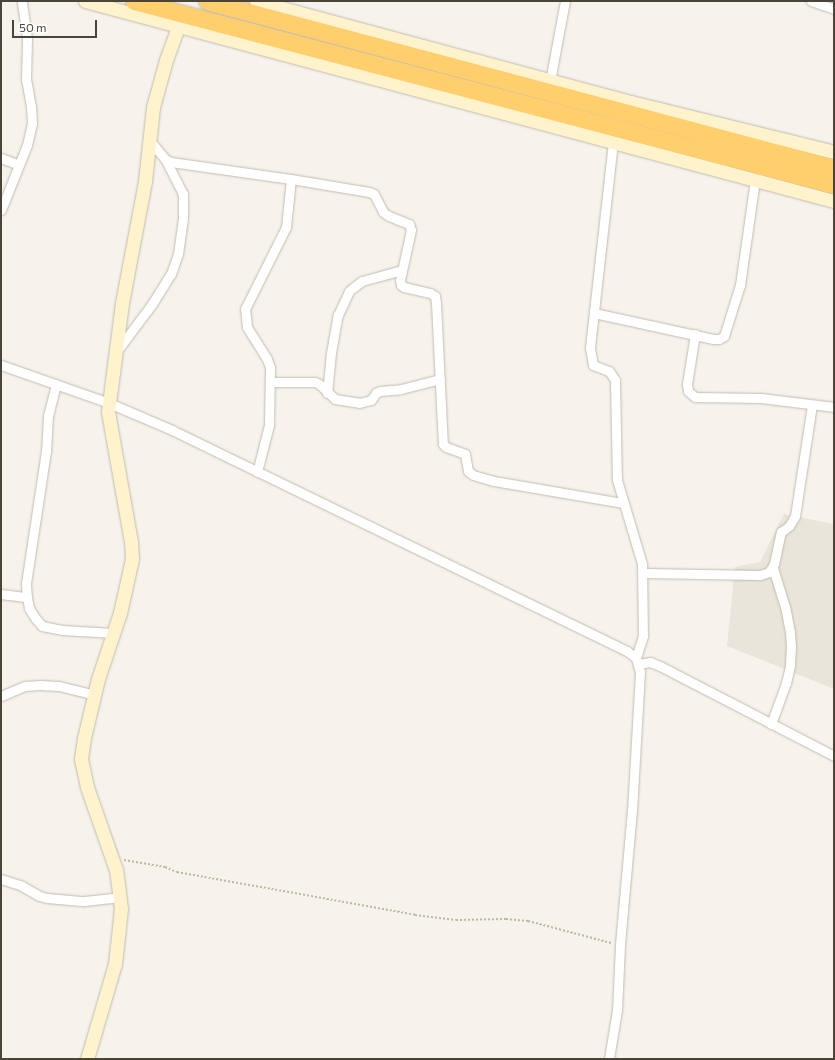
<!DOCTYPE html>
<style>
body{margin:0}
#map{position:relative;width:835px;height:1060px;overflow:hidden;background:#f6f3ec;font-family:Commissioner,sans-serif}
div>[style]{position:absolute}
.residential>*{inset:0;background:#eae5da}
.path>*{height:2px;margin-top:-1px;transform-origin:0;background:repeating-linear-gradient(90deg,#c4b79f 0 2px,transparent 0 4px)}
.roads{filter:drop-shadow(0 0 1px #c2bbae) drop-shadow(0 0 1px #c2bbae)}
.street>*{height:9px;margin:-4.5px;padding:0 4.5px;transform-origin:4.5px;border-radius:4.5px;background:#fff}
.secondary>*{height:13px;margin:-6.5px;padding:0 6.5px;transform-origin:6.5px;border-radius:6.5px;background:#fff3cd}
.highway>*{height:17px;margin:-8.5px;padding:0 8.5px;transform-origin:8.5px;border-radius:8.5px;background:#ffcf6e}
span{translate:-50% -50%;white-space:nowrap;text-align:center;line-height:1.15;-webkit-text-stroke:3px #fff;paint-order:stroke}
.frame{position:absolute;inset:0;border:2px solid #4b4439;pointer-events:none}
.scale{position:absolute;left:12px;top:20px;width:85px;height:18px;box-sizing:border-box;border:2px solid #4b4439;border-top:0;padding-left:5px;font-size:12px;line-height:14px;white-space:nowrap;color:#4b4439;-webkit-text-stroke:3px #fff;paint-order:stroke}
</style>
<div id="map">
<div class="residential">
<i style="clip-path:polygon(784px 514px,834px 524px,834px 689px,727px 646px,735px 567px,760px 562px)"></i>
</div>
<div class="path">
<i style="left:124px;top:860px;width:42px;rotate:9.7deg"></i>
<i style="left:165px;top:867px;width:13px;rotate:23deg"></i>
<i style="left:177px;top:872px;width:242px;rotate:10.2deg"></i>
<i style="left:415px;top:915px;width:41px;rotate:7deg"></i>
<i style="left:456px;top:920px;width:50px;rotate:-1.1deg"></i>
<i style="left:506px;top:919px;width:22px;rotate:5deg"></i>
<i style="left:528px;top:921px;width:86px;rotate:14.8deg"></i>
</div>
<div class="roads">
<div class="street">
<i style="left:811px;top:1px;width:24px;rotate:19deg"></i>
<i style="left:550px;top:81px;width:81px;rotate:-79.4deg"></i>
<i style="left:150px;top:141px;width:23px;rotate:50deg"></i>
<i style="left:165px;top:159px;width:7px;rotate:27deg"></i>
<i style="left:171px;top:162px;width:121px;rotate:8.1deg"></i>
<i style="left:291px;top:179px;width:79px;rotate:9.5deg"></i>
<i style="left:369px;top:192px;width:5px;rotate:22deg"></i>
<i style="left:374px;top:194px;width:20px;rotate:63deg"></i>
<i style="left:383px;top:212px;width:7px;rotate:34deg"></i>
<i style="left:389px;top:216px;width:22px;rotate:22deg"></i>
<i style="left:409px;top:224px;width:6px;rotate:72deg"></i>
<i style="left:411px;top:230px;width:51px;rotate:102.4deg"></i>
<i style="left:400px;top:280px;width:5px;rotate:79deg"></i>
<i style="left:401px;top:285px;width:4px;rotate:34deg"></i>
<i style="left:404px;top:287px;width:27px;rotate:13deg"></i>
<i style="left:430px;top:293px;width:6px;rotate:31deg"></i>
<i style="left:435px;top:296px;width:7px;rotate:82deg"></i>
<i style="left:436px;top:303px;width:141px;rotate:87.2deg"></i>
<i style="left:443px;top:444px;width:4px;rotate:45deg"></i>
<i style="left:446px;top:447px;width:20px;rotate:20deg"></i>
<i style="left:465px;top:454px;width:17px;rotate:80deg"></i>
<i style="left:468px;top:471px;width:6px;rotate:39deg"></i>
<i style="left:473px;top:475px;width:22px;rotate:16deg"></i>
<i style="left:494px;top:481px;width:131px;rotate:9.7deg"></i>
<i style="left:613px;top:142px;width:207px;rotate:96.4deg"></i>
<i style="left:590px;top:348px;width:17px;rotate:80deg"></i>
<i style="left:593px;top:365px;width:17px;rotate:21deg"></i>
<i style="left:609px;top:371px;width:11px;rotate:56deg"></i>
<i style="left:615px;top:380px;width:100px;rotate:88.9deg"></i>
<i style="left:617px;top:480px;width:88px;rotate:73.4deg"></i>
<i style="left:642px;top:564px;width:72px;rotate:89.2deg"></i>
<i style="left:643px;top:636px;width:23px;rotate:108deg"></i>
<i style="left:1px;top:158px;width:19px;rotate:21deg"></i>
<i style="left:1px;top:210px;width:70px;rotate:-68.2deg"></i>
<i style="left:27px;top:145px;width:22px;rotate:-77deg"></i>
<i style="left:32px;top:124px;width:17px;rotate:-93deg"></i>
<i style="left:31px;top:107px;width:27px;rotate:-100deg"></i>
<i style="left:26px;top:80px;width:42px;rotate:-88.6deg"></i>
<i style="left:27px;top:38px;width:37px;rotate:-98deg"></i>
<i style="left:594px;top:313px;width:122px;rotate:12.3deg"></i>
<i style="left:713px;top:339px;width:6px"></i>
<i style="left:719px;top:339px;width:6px;rotate:-31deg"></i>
<i style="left:724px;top:336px;width:53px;rotate:-72.6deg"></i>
<i style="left:740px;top:285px;width:106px;rotate:-81.9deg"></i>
<i style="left:695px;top:334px;width:51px;rotate:99.1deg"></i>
<i style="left:687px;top:384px;width:7px;rotate:82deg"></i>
<i style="left:688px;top:391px;width:9px;rotate:41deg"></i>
<i style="left:695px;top:397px;width:66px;rotate:0.9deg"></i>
<i style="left:761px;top:398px;width:74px;rotate:7deg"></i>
<i style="left:116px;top:352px;width:60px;rotate:-53.1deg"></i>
<i style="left:152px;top:304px;width:36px;rotate:-58deg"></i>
<i style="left:171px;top:274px;width:21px;rotate:-71deg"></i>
<i style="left:178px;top:254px;width:36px;rotate:-82deg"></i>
<i style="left:183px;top:218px;width:24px;rotate:-90deg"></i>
<i style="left:183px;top:194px;width:39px;rotate:-117deg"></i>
<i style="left:1px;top:365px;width:114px;rotate:19.4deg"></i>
<i style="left:109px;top:403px;width:69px;rotate:23.2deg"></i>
<i style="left:172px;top:430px;width:506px;rotate:25.91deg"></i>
<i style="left:627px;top:651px;width:11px;rotate:38deg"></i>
<i style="left:636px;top:658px;width:15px;rotate:74deg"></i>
<i style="left:640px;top:672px;width:138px;rotate:93.3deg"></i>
<i style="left:632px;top:810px;width:136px;rotate:95.1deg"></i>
<i style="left:620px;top:945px;width:65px;rotate:92.6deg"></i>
<i style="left:617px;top:1010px;width:50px;rotate:99.3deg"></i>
<i style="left:270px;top:382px;width:45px"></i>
<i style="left:315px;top:382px;width:4px;rotate:27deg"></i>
<i style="left:319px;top:384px;width:22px;rotate:43deg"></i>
<i style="left:335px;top:399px;width:24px;rotate:9deg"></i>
<i style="left:359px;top:403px;width:12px;rotate:-14deg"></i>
<i style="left:371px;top:400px;width:9px;rotate:-54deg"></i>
<i style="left:376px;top:393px;width:4px;rotate:-27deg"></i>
<i style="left:380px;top:391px;width:21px;rotate:-5deg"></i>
<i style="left:401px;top:389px;width:40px;rotate:-14.4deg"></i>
<i style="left:56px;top:384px;width:32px;rotate:104deg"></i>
<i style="left:48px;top:415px;width:36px;rotate:93deg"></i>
<i style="left:46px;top:451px;width:134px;rotate:98.6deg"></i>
<i style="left:26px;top:584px;width:13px;rotate:86deg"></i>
<i style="left:27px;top:597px;width:11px;rotate:80deg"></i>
<i style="left:29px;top:608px;width:13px;rotate:58deg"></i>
<i style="left:36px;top:619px;width:9px;rotate:49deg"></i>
<i style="left:42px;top:626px;width:20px;rotate:11deg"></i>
<i style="left:62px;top:630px;width:51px;rotate:3.4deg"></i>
<i style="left:327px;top:393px;width:40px;rotate:-84.3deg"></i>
<i style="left:331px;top:353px;width:39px;rotate:-80deg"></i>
<i style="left:338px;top:315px;width:26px;rotate:-65deg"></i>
<i style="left:349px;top:291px;width:16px;rotate:-38deg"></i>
<i style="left:362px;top:281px;width:41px;rotate:-15.4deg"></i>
<i style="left:257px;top:472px;width:49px;rotate:-75.7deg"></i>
<i style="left:269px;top:425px;width:58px;rotate:-89deg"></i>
<i style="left:270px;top:367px;width:9px;rotate:-111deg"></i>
<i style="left:267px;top:359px;width:38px;rotate:-122deg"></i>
<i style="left:247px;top:327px;width:18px;rotate:-96deg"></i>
<i style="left:245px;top:309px;width:92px;rotate:-63.4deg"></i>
<i style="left:286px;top:227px;width:48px;rotate:-84.1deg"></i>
<i style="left:643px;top:573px;width:117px;rotate:1deg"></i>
<i style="left:760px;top:575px;width:9px;rotate:-18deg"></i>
<i style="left:769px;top:572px;width:9px;rotate:-58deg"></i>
<i style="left:774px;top:564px;width:33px;rotate:-78deg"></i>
<i style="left:781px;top:532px;width:10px;rotate:-37deg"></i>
<i style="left:789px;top:526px;width:12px;rotate:-59deg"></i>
<i style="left:795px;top:516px;width:112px;rotate:-81.3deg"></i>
<i style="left:1px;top:594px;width:26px;rotate:7deg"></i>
<i style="left:639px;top:664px;width:11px;rotate:-10deg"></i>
<i style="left:650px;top:662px;width:11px;rotate:22deg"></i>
<i style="left:660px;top:666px;width:196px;rotate:27.3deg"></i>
<i style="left:1px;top:696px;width:26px;rotate:-23deg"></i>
<i style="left:25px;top:686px;width:15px;rotate:-4deg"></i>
<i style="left:40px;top:685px;width:19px;rotate:3deg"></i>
<i style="left:59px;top:686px;width:36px;rotate:14deg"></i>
<i style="left:771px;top:724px;width:44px;rotate:-69.9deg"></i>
<i style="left:786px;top:683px;width:18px;rotate:-77deg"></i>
<i style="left:790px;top:665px;width:18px;rotate:-87deg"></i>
<i style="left:791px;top:647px;width:15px;rotate:-94deg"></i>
<i style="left:790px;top:632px;width:25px;rotate:-101deg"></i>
<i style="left:785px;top:607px;width:41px;rotate:-107.1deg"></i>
<i style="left:1px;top:879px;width:22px;rotate:18deg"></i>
<i style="left:22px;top:886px;width:20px;rotate:30deg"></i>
<i style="left:39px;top:896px;width:8px;rotate:14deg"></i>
<i style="left:47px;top:898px;width:37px;rotate:5deg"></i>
<i style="left:84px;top:901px;width:37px;rotate:-6deg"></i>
</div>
<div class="secondary">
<i style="left:85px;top:1px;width:775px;rotate:14.95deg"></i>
<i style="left:256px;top:1px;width:388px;rotate:15.1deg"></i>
<i style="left:631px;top:102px;width:209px;rotate:13.8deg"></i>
<i style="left:87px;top:1059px;width:99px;rotate:-73.6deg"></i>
<i style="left:115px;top:964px;width:55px;rotate:-83.8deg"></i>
<i style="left:121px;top:909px;width:39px;rotate:-97deg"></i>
<i style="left:116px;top:870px;width:88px;rotate:-109.3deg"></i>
<i style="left:87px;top:787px;width:29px;rotate:-102deg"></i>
<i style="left:81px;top:759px;width:21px;rotate:-82deg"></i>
<i style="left:84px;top:738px;width:61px;rotate:-76.7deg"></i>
<i style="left:98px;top:679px;width:70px;rotate:-71.6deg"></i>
<i style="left:120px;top:613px;width:55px;rotate:-77.5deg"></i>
<i style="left:132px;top:559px;width:17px;rotate:-93deg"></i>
<i style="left:131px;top:542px;width:132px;rotate:-100deg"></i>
<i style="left:108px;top:412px;width:110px;rotate:-82.7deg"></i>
<i style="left:122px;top:303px;width:124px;rotate:-79.3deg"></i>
<i style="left:145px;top:181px;width:74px;rotate:-83.8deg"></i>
<i style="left:153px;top:107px;width:49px;rotate:-74.5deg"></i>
<i style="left:166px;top:60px;width:37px;rotate:-70deg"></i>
</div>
<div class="highway">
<i style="left:134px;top:1px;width:724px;rotate:14.73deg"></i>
<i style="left:207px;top:1px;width:649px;rotate:14.91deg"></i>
</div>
</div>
<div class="frame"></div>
<div class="scale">50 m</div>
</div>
